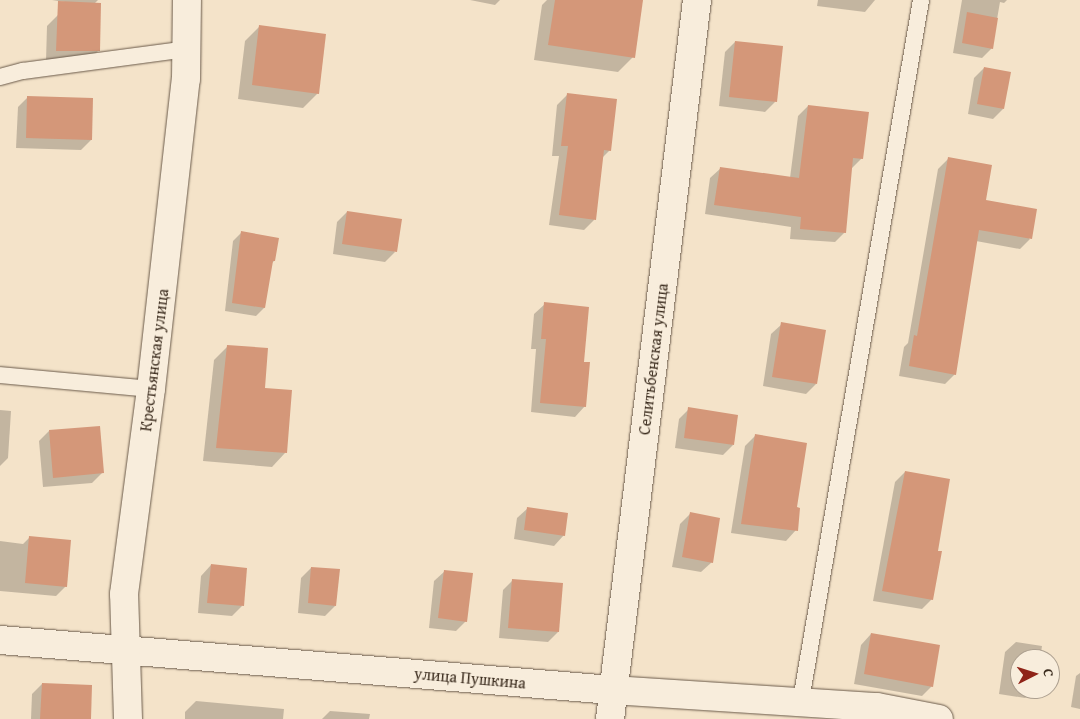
<!DOCTYPE html>
<meta charset="utf-8">
<style>
body{margin:0}
#map{position:relative;width:1080px;height:719px;overflow:hidden;background:#f4e3c9;font-family:"Gentium Book Plus",serif}
div>[style]{position:absolute}
.shadow>*{inset:0;background:#0003}
.building>*{inset:0;background:#d49779}
.roads{filter:drop-shadow(0 0 1px #6a5a4a) drop-shadow(0 0 1px #6a5a4a)}
.lane>*{height:16px;margin:-8px;padding:0 8px;transform-origin:8px;border-radius:8px;background:#f8eddc}
.street>*{height:28px;margin:-14px;padding:0 14px;transform-origin:14px;border-radius:14px;background:#f8eddc}
span{translate:-50% -50%;white-space:nowrap;text-align:center;line-height:1.15;-webkit-text-stroke:5px #f8eddc;paint-order:stroke}
.street-label{font-size:16px;color:#3c2d1f}
.north{position:absolute;left:1010px;top:649px;width:50px;height:50px;box-sizing:border-box;background:#f8eddc;border:1px solid #ada090;border-radius:50%;rotate:85deg;font-size:14px;font-weight:700;line-height:20px;text-align:center;color:#3c2d1f}
.north::after{content:'';display:block;margin:auto;width:18px;height:22px;background:#8f2418;clip-path:polygon(50% 0,100% 100%,50% 72%,0 100%)}
</style>
<div id="map">
<div class="shadow">
<i style="clip-path:polygon(52px 0,98px 0,92px 6px)"></i>
<i style="clip-path:polygon(470px 0,500px 0,495px 5px)"></i>
<i style="clip-path:polygon(547px 0,631px 0,633px 57px,618px 72px,534px 60px,542px 5px)"></i>
<i style="clip-path:polygon(818px 0,875px 0,865px 12px,817px 6px)"></i>
<i style="clip-path:polygon(962px 0,1007px 0,1004px 3px,1000px 2px,992px 48px,982px 58px,953px 53px)"></i>
<i style="clip-path:polygon(58px 15px,99px 50px,89px 60px,46px 61px,47px 26px)"></i>
<i style="clip-path:polygon(260px 26px,318px 93px,303px 108px,238px 99px,245px 41px)"></i>
<i style="clip-path:polygon(735px 42px,775px 102px,765px 112px,719px 106px,725px 52px)"></i>
<i style="clip-path:polygon(984px 68px,1003px 109px,993px 119px,968px 114px,974px 78px)"></i>
<i style="clip-path:polygon(567px 95px,610px 150px,602px 158px,594px 220px,584px 230px,549px 225px,559px 156px,552px 156px,557px 105px)"></i>
<i style="clip-path:polygon(28px 97px,91px 140px,81px 150px,16px 148px,18px 107px)"></i>
<i style="clip-path:polygon(808px 106px,862px 158px,851px 169px,845px 232px,835px 242px,790px 239px,791px 227px,705px 214px,710px 178px,721px 168px,790px 178px,798px 116px)"></i>
<i style="clip-path:polygon(948px 159px,985px 201px,1030px 239px,1020px 249px,976px 241px,955px 374px,945px 384px,899px 376px,904px 347px,908px 343px,938px 169px)"></i>
<i style="clip-path:polygon(347px 212px,395px 252px,385px 262px,333px 254px,337px 222px)"></i>
<i style="clip-path:polygon(241px 233px,274px 261px,271px 264px,264px 308px,256px 316px,225px 311px,233px 241px)"></i>
<i style="clip-path:polygon(545px 304px,582px 363px,585px 406px,575px 417px,531px 412px,536px 349px,531px 349px,534px 314px)"></i>
<i style="clip-path:polygon(782px 324px,816px 384px,806px 394px,763px 386px,771px 334px)"></i>
<i style="clip-path:polygon(228px 346px,264px 389px,285px 453px,272px 467px,203px 461px,214px 360px)"></i>
<i style="clip-path:polygon(689px 409px,733px 445px,723px 455px,675px 448px,679px 419px)"></i>
<i style="clip-path:polygon(0 410px,11px 411px,8px 458px,0 466px)"></i>
<i style="clip-path:polygon(49px 431px,102px 473px,92px 483px,43px 487px,39px 441px)"></i>
<i style="clip-path:polygon(755px 436px,795px 508px,796px 530px,786px 541px,731px 533px,745px 446px)"></i>
<i style="clip-path:polygon(905px 472px,932px 599px,922px 609px,873px 601px,895px 482px)"></i>
<i style="clip-path:polygon(528px 508px,564px 535px,554px 546px,514px 539px,517px 518px)"></i>
<i style="clip-path:polygon(690px 514px,712px 562px,701px 572px,672px 567px,680px 524px)"></i>
<i style="clip-path:polygon(30px 537px,66px 586px,56px 596px,0 591px,0 541px,23px 544px)"></i>
<i style="clip-path:polygon(211px 565px,242px 606px,232px 616px,198px 613px,201px 576px)"></i>
<i style="clip-path:polygon(311px 568px,335px 606px,325px 616px,298px 613px,301px 578px)"></i>
<i style="clip-path:polygon(445px 571px,466px 621px,456px 631px,429px 628px,434px 581px)"></i>
<i style="clip-path:polygon(513px 580px,558px 632px,548px 642px,499px 638px,503px 590px)"></i>
<i style="clip-path:polygon(871px 634px,932px 686px,922px 696px,854px 684px,861px 645px)"></i>
<i style="clip-path:polygon(1016px 642px,1042px 646px,1040px 659px,1020px 659px,1020px 689px,1035px 689px,1025px 698px,999px 694px,1005px 652px)"></i>
<i style="clip-path:polygon(1080px 673px,1080px 709px,1071px 707px,1076px 676px)"></i>
<i style="clip-path:polygon(42px 684px,89px 719px,31px 719px,32px 694px)"></i>
<i style="clip-path:polygon(196px 701px,284px 709px,283px 719px,185px 719px,185px 712px)"></i>
<i style="clip-path:polygon(330px 711px,370px 714px,369px 719px,322px 719px)"></i>
</div>
<div class="building">
<i style="clip-path:polygon(555px 0,643px 0,635px 58px,548px 45px)"></i>
<i style="clip-path:polygon(58px 1px,101px 3px,100px 51px,56px 51px)"></i>
<i style="clip-path:polygon(967px 12px,998px 18px,993px 49px,962px 43px)"></i>
<i style="clip-path:polygon(259px 25px,326px 34px,319px 94px,252px 85px)"></i>
<i style="clip-path:polygon(735px 41px,783px 46px,777px 102px,729px 97px)"></i>
<i style="clip-path:polygon(984px 67px,1011px 72px,1004px 109px,977px 104px)"></i>
<i style="clip-path:polygon(567px 93px,617px 99px,611px 151px,604px 150px,596px 220px,559px 215px,568px 146px,561px 146px)"></i>
<i style="clip-path:polygon(27px 96px,93px 98px,92px 140px,26px 138px)"></i>
<i style="clip-path:polygon(808px 105px,869px 112px,863px 159px,853px 158px,846px 233px,800px 229px,801px 217px,714px 205px,720px 167px,799px 178px)"></i>
<i style="clip-path:polygon(948px 157px,992px 165px,986px 200px,1037px 209px,1032px 239px,979px 230px,956px 375px,909px 366px,914px 335px,917px 336px)"></i>
<i style="clip-path:polygon(347px 211px,402px 219px,397px 252px,342px 244px)"></i>
<i style="clip-path:polygon(241px 231px,279px 238px,275px 261px,273px 261px,265px 308px,232px 303px)"></i>
<i style="clip-path:polygon(544px 302px,589px 307px,584px 362px,590px 362px,586px 407px,540px 403px,546px 339px,541px 339px)"></i>
<i style="clip-path:polygon(781px 322px,826px 330px,817px 384px,772px 377px)"></i>
<i style="clip-path:polygon(227px 345px,268px 348px,265px 388px,292px 390px,287px 453px,216px 448px)"></i>
<i style="clip-path:polygon(688px 407px,738px 415px,734px 445px,684px 438px)"></i>
<i style="clip-path:polygon(100px 426px,104px 473px,53px 478px,49px 430px)"></i>
<i style="clip-path:polygon(755px 434px,807px 443px,797px 507px,800px 508px,798px 531px,741px 524px)"></i>
<i style="clip-path:polygon(905px 471px,950px 479px,938px 551px,942px 551px,933px 600px,882px 591px)"></i>
<i style="clip-path:polygon(527px 507px,568px 513px,565px 536px,524px 530px)"></i>
<i style="clip-path:polygon(690px 512px,720px 518px,713px 563px,682px 557px)"></i>
<i style="clip-path:polygon(29px 536px,71px 540px,67px 587px,25px 583px)"></i>
<i style="clip-path:polygon(211px 564px,247px 568px,244px 606px,207px 603px)"></i>
<i style="clip-path:polygon(311px 567px,340px 569px,336px 606px,308px 603px)"></i>
<i style="clip-path:polygon(444px 570px,473px 573px,467px 622px,438px 618px)"></i>
<i style="clip-path:polygon(512px 579px,563px 583px,559px 632px,508px 628px)"></i>
<i style="clip-path:polygon(871px 633px,940px 645px,933px 687px,864px 674px)"></i>
<i style="clip-path:polygon(42px 683px,92px 685px,91px 719px,40px 719px)"></i>
</div>
<div class="roads">
<div class="lane">
<i style="left:0;top:77px;width:24px;rotate:-15deg"></i>
<i style="left:23px;top:71px;width:165px;rotate:-7.6deg"></i>
<i style="left:0;top:375px;width:152px;rotate:5.3deg"></i>
<i style="left:801px;top:700px;width:710px;rotate:-80.27deg"></i>
</div>
<div class="street">
<i style="left:0;top:640px;width:614px;rotate:4.67deg"></i>
<i style="left:612px;top:690px;width:266px;rotate:3.7deg"></i>
<i style="left:877px;top:707px;width:63px;rotate:11deg"></i>
<i style="left:128px;top:719px;width:125px;rotate:-91.8deg"></i>
<i style="left:124px;top:594px;width:207px;rotate:-82.5deg"></i>
<i style="left:151px;top:389px;width:312px;rotate:-83.6deg"></i>
<i style="left:186px;top:79px;width:79px;rotate:-89.3deg"></i>
<i style="left:610px;top:719px;width:724px;rotate:-83.1deg"></i>
</div>
</div>
<div class="street-label">
<span style="left:653px;top:359px;rotate:-83deg">Селитьбенская улица</span>
<span style="left:154px;top:360px;rotate:-83deg">Крестьянская улица</span>
<span style="left:470px;top:678px;rotate:5deg">улица Пушкина</span>
</div>
<div class="north">С</div>
</div>
